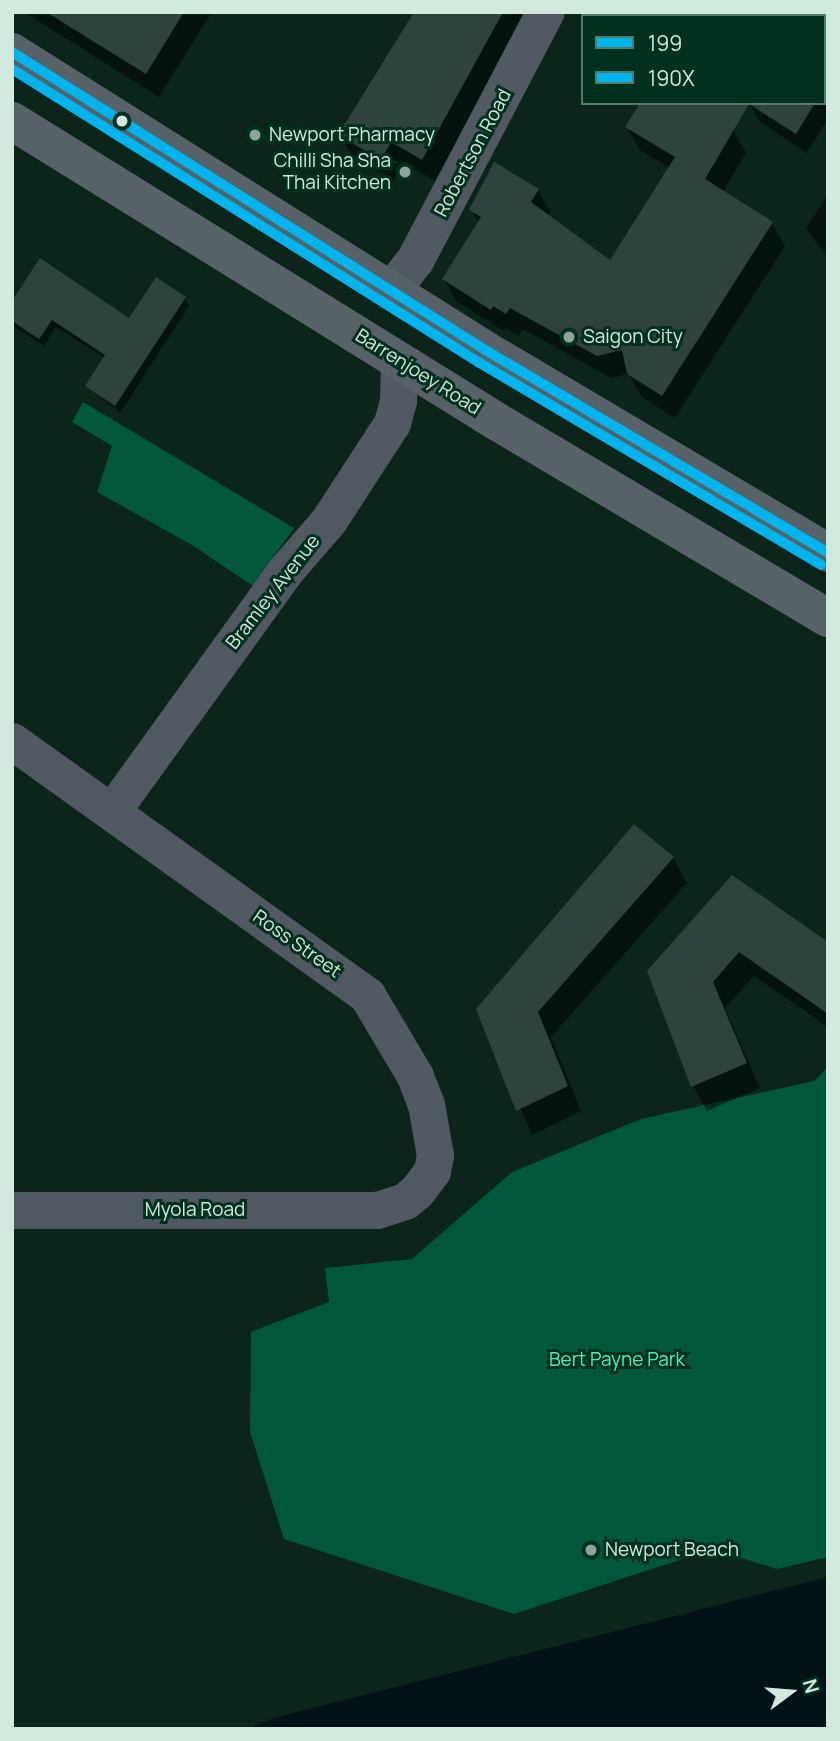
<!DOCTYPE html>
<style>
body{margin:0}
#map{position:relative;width:840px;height:1741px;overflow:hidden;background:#0b251b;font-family:Manrope,sans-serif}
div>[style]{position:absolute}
.green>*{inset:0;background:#01573c}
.water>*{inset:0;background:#031216}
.shadow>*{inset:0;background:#0007}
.building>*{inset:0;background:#2e433e}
.minor>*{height:37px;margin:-18.5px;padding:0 18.5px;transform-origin:18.5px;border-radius:18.5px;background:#505962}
.tertiary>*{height:38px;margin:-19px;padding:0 19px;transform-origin:19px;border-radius:19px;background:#505962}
.primary>*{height:38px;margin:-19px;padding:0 19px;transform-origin:19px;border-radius:19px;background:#566168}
.bus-1>*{height:10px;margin:-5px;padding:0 5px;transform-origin:5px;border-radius:5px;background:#00b5ef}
.bus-2>*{height:10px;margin:-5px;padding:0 5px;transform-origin:5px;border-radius:5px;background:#00b5ef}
.dots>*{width:19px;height:19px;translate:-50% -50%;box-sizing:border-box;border:4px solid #00301e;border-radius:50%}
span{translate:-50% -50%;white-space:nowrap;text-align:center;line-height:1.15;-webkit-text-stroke:6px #00301e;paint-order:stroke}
.poi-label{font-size:19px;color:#d2e9dd}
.left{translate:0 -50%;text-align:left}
.right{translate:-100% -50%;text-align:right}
.street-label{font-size:19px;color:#d2e9dd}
.park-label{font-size:19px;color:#4ef2b3}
.frame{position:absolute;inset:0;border:14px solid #d2e9dd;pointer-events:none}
.legend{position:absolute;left:581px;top:14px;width:245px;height:91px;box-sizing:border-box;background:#00301e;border:2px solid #547a6a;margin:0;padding:9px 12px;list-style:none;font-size:21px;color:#d2e9dd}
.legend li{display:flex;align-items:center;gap:14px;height:35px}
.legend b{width:35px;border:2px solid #547a6a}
.north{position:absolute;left:756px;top:1657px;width:70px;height:70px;-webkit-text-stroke:5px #00301e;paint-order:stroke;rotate:74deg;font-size:19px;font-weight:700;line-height:28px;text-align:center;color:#d2e9dd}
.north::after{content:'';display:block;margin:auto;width:24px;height:32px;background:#d2e9dd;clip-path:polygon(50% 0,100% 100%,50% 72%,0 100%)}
</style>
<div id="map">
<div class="green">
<i style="clip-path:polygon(83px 402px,294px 528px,253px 586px,192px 545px,97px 492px,112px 446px,72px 422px)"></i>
<i style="clip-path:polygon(828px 1067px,828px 1557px,777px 1569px,713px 1549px,514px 1614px,284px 1539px,250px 1432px,251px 1332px,329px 1302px,325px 1268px,412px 1259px,512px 1172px,641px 1119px,814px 1081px)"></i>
</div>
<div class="water">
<i style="clip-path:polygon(828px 1577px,828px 1729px,248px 1729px,274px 1718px)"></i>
</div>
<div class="shadow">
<i style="clip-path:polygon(24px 12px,212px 12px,159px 97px)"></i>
<i style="clip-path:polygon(417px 12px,527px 12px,435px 181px,404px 163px,394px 181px,353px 157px,340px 135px)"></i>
<i style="clip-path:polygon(600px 12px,716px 12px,714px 16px)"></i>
<i style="clip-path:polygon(824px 29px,828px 119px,807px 153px,760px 122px,749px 103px,824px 103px)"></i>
<i style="clip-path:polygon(627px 127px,733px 130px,746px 153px,723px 192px,772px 223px,785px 246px,675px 418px,642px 397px,628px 374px,611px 378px,523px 329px,519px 336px,506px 328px,504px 331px,457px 302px,444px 279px,479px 223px,471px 210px,538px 190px,551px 213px,548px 217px,610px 262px,670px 168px,640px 150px)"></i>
<i style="clip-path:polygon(828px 194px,828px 258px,806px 228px)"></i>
<i style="clip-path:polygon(185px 298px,189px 306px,120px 413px,87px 386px,105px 358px,56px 327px,44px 346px,12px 325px,12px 304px,130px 320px)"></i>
<i style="clip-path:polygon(673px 858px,687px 883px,551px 1037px,581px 1111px,532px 1135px,478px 1009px)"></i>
<i style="clip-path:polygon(732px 878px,828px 944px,828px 1027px,754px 976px,725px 1008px,760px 1088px,707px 1111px,693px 1086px)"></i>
</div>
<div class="building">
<i style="clip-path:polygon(46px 12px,184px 12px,146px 74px)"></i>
<i style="clip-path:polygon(414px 12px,503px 12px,422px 160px,391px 142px,381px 160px,338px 135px)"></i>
<i style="clip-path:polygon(640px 103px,815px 103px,796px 134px,749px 104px,705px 179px,773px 222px,662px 396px,627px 374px,622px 350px,597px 356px,510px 308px,506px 314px,493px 306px,491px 310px,442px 279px,481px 217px,469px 210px,494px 162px,539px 189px,531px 202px,610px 260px,675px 157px,625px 127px)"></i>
<i style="clip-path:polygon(40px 258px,129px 318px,156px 277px,186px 297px,115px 406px,85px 386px,105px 355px,52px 320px,39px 339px,12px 321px,12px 301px)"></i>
<i style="clip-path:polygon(634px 824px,674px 857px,538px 1012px,568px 1086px,516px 1111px,476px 1009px)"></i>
<i style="clip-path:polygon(732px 875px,828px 942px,828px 1014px,739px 952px,713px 982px,747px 1063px,691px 1087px,647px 971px)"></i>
</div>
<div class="minor">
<i style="left:12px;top:741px;width:437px;rotate:35.6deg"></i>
<i style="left:367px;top:995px;width:94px;rotate:59.3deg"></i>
<i style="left:415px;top:1076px;width:30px;rotate:69deg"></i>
<i style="left:426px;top:1104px;width:52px;rotate:80deg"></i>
<i style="left:435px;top:1155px;width:16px;rotate:101deg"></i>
<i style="left:432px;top:1171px;width:26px;rotate:127deg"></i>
<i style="left:416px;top:1192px;width:14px;rotate:141deg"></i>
<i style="left:405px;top:1201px;width:29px;rotate:162deg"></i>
<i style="left:377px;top:1210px;width:365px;rotate:180deg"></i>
<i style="left:112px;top:811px;width:297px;rotate:-54.2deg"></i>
<i style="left:286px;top:570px;width:66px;rotate:-49.3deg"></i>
<i style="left:329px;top:520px;width:116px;rotate:-57deg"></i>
<i style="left:392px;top:423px;width:23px;rotate:-75deg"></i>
<i style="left:398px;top:401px;width:41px;rotate:-88.6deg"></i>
</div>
<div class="tertiary">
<i style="left:392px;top:290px;width:37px;rotate:-52deg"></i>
<i style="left:415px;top:261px;width:281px;rotate:-62.3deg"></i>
</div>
<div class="primary">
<i style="left:12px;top:52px;width:561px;rotate:32.19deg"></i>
<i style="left:487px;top:351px;width:396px;rotate:30.6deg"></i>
<i style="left:12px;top:121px;width:569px;rotate:31.79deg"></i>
<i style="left:496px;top:421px;width:386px;rotate:30.7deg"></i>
</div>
<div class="bus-1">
<i style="left:12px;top:52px;width:561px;rotate:32.19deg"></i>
<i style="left:487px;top:351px;width:396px;rotate:30.6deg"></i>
</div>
<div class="bus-2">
<i style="left:12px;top:69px;width:553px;rotate:32.14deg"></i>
<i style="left:480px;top:363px;width:396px;rotate:30.6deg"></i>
</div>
<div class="dots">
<i style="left:122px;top:121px;background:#d2e9dd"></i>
<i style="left:255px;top:135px;background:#8ca499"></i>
<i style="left:405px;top:172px;background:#8ca499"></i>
<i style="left:569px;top:337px;background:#8ca499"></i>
<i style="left:591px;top:1550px;background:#8ca499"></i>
</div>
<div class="poi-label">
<span class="left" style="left:269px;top:135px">Newport Pharmacy</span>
<span class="right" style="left:391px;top:172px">Chilli Sha Sha<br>Thai Kitchen</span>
<span class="left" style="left:583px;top:337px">Saigon City</span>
<span class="left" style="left:605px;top:1550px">Newport Beach</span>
</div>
<div class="street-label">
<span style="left:473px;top:153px;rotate:-62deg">Robertson Road</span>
<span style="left:418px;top:372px;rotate:32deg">Barrenjoey Road</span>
<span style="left:273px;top:592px;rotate:-52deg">Bramley Avenue</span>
<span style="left:297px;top:944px;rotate:35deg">Ross Street</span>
<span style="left:195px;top:1210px">Myola Road</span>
</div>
<div class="park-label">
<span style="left:617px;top:1360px">Bert Payne Park</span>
</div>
<div class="frame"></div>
<ul class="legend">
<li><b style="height:9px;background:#00b5ef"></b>199</li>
<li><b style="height:9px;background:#00b5ef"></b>190X</li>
</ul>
<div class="north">N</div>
</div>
